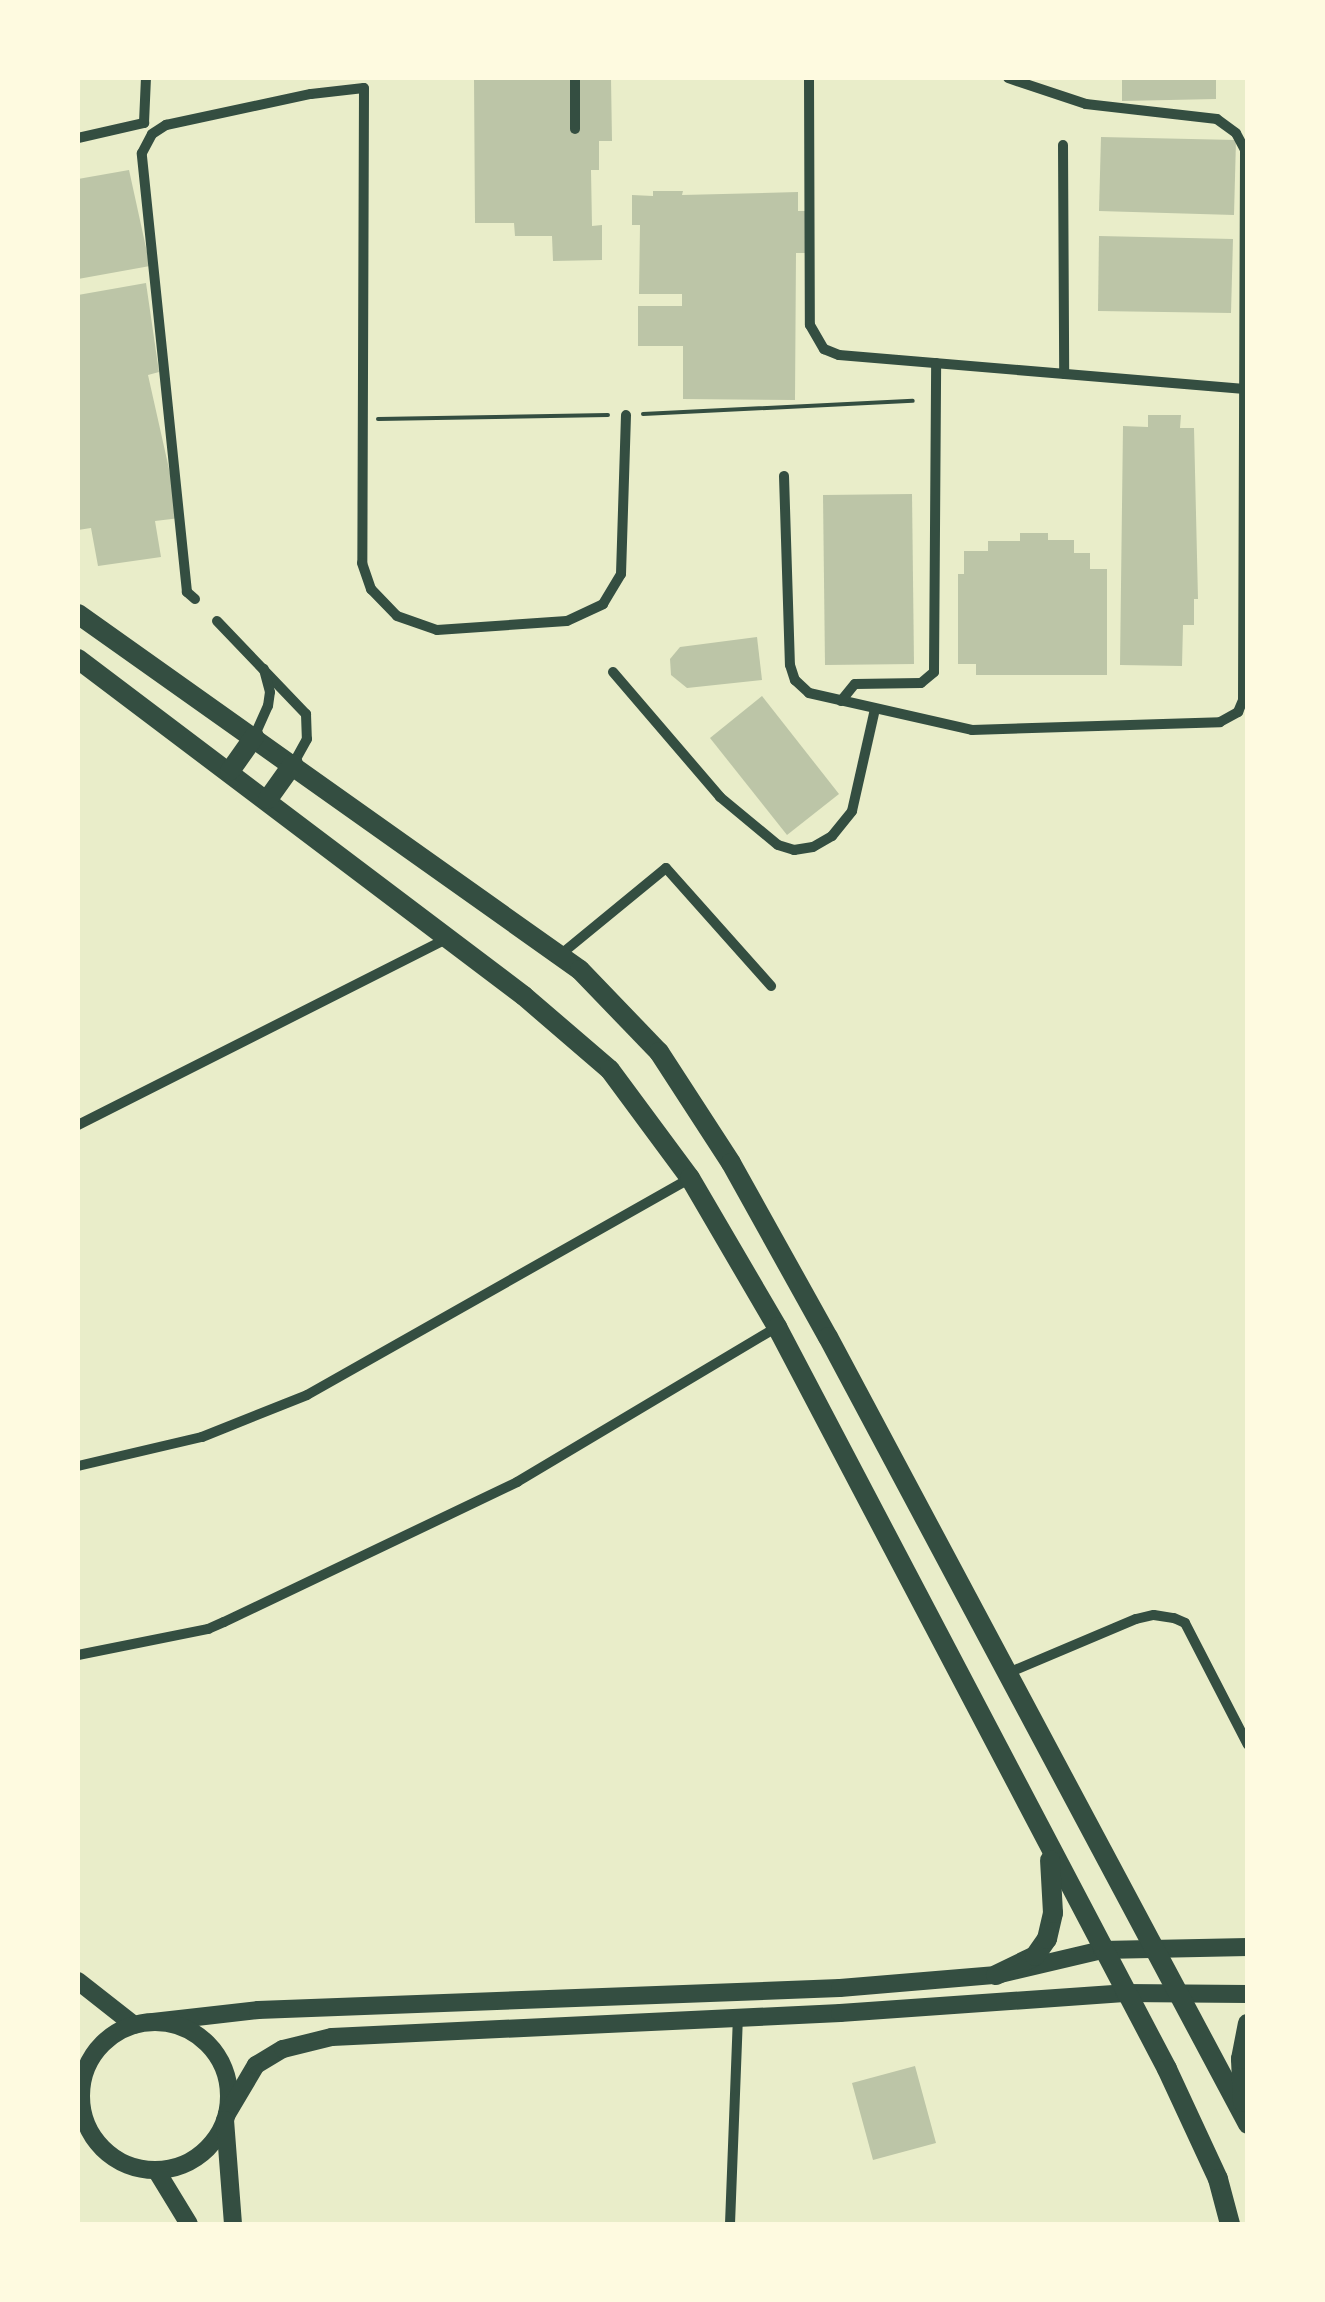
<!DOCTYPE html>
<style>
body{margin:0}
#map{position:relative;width:1325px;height:2302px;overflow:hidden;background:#e9edc9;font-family:Quicksand,sans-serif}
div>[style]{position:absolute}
.building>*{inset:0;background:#bcc5a7}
.path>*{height:4px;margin:-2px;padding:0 2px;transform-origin:2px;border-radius:2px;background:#344e41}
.minor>*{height:10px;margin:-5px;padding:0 5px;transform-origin:5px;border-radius:5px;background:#344e41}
.tertiary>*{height:18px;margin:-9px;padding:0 9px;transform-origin:9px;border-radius:9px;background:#344e41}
.tertiary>.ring{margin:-9px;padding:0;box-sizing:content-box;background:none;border:18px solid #344e41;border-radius:50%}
.secondary>*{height:20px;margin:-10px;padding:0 10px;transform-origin:10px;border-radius:10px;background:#344e41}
span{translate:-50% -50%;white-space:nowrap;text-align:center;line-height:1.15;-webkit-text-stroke:10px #fefae0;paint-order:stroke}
.frame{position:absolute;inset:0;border:80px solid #fefae0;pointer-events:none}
</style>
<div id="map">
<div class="building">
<i style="clip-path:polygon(474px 78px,611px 78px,612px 141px,599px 141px,599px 170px,591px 170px,592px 226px,602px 225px,602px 260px,553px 261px,552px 236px,515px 236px,514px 223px,475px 223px)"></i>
<i style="clip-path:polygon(1122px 78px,1216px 78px,1216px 99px,1122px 101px)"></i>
<i style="clip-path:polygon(1101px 137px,1236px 140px,1234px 215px,1099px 211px)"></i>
<i style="clip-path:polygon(129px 170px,150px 266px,78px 279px,78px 179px)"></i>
<i style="clip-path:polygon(653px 191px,683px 191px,682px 195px,798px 192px,798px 211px,807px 211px,806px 253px,796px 253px,795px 400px,683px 399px,683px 346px,638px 346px,638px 306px,682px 306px,682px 294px,639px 294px,640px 225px,632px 225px,632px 195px,653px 196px)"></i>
<i style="clip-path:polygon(1099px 236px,1233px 239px,1231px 313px,1098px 311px)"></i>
<i style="clip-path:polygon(146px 283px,159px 372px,148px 375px,180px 518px,155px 521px,161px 557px,98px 566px,91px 528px,78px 530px,78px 295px)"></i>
<i style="clip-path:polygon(1148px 415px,1181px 415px,1180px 428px,1194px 428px,1198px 599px,1194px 599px,1194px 625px,1183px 625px,1182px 666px,1120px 665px,1123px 426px,1148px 427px)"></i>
<i style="clip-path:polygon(912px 494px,914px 664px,825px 665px,823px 495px)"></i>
<i style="clip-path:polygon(1020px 533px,1048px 533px,1048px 540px,1074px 540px,1074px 553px,1090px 553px,1090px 569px,1107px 569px,1107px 675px,976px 675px,976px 664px,958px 664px,958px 574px,964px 574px,964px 551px,988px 551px,988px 541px,1020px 541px)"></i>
<i style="clip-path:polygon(757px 637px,762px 680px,687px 688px,671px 675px,670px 659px,680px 647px)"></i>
<i style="clip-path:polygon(762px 696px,839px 794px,787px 835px,710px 738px)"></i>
<i style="clip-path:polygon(915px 2066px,936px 2143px,873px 2160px,852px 2083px)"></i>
</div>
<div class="path">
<i style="left:643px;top:414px;width:270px;rotate:-2.8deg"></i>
<i style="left:378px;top:419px;width:230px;rotate:-1deg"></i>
</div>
<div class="minor">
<i style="left:809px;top:78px;width:247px;rotate:89.8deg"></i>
<i style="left:810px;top:325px;width:28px;rotate:60deg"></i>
<i style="left:824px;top:349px;width:16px;rotate:22deg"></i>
<i style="left:839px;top:355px;width:407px;rotate:4.8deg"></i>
<i style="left:575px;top:129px;width:51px;rotate:-90deg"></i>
<i style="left:78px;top:138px;width:68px;rotate:-12.8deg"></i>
<i style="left:144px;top:123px;width:45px;rotate:-87.5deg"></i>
<i style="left:1063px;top:145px;width:229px;rotate:89.7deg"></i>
<i style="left:784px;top:476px;width:189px;rotate:88.2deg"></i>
<i style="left:790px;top:665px;width:16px;rotate:72deg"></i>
<i style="left:795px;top:680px;width:19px;rotate:43deg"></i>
<i style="left:809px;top:693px;width:167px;rotate:12.8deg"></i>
<i style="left:972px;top:730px;width:248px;rotate:-1.8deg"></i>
<i style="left:1220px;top:722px;width:21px;rotate:-29deg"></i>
<i style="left:1238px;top:712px;width:13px;rotate:-67deg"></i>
<i style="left:1243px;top:700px;width:550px;rotate:-89.79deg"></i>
<i style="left:1245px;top:150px;width:19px;rotate:-118deg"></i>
<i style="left:1236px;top:133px;width:24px;rotate:-144deg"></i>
<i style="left:1217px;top:119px;width:132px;rotate:-173.5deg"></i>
<i style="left:1086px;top:104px;width:82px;rotate:-161.6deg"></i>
<i style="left:195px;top:599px;width:11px;rotate:-139deg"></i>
<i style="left:187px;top:592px;width:441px;rotate:-95.9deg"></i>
<i style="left:142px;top:153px;width:21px;rotate:-62deg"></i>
<i style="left:152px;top:134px;width:17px;rotate:-33deg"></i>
<i style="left:166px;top:125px;width:148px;rotate:-12.1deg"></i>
<i style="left:311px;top:94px;width:53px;rotate:-6.5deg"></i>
<i style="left:364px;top:88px;width:475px;rotate:90.2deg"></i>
<i style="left:362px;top:563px;width:28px;rotate:71deg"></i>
<i style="left:371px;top:589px;width:37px;rotate:46deg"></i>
<i style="left:397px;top:616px;width:42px;rotate:19.3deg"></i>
<i style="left:437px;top:630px;width:130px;rotate:-4deg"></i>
<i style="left:567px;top:621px;width:40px;rotate:-25deg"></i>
<i style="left:603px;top:604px;width:35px;rotate:-59deg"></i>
<i style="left:621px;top:574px;width:159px;rotate:-88.2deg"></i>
<i style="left:217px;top:621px;width:129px;rotate:46.3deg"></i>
<i style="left:306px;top:714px;width:25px;rotate:88deg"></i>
<i style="left:307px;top:739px;width:29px;rotate:119deg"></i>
<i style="left:613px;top:672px;width:165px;rotate:49.4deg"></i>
<i style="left:720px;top:797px;width:75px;rotate:39.6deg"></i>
<i style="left:778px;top:845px;width:17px;rotate:17deg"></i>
<i style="left:794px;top:850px;width:19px;rotate:-9deg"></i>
<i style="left:813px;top:847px;width:22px;rotate:-30deg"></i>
<i style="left:832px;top:836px;width:32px;rotate:-51deg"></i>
<i style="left:852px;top:811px;width:105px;rotate:-77.3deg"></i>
<i style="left:841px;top:701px;width:22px;rotate:-51deg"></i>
<i style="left:855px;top:684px;width:66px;rotate:-0.9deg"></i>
<i style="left:921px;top:683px;width:17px;rotate:-40deg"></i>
<i style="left:934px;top:672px;width:309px;rotate:-89.6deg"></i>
<i style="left:254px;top:737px;width:34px;rotate:-66deg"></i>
<i style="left:268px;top:706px;width:14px;rotate:-82deg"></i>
<i style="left:270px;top:692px;width:24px;rotate:-105deg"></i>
<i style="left:560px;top:955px;width:137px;rotate:-39.4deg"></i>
<i style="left:666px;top:868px;width:158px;rotate:48.3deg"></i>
<i style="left:78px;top:1125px;width:413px;rotate:-26.8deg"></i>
<i style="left:78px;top:1466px;width:127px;rotate:-13.2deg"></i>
<i style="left:202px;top:1437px;width:113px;rotate:-21.8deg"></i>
<i style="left:307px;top:1395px;width:440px;rotate:-29.5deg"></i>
<i style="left:78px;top:1655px;width:133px;rotate:-11.3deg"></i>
<i style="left:208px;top:1629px;width:17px;rotate:-24deg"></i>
<i style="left:224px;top:1622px;width:325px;rotate:-25.5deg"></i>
<i style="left:517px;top:1482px;width:303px;rotate:-30.8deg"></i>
<i style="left:1008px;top:1673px;width:139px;rotate:-22.9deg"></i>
<i style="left:1136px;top:1619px;width:18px;rotate:-13deg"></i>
<i style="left:1154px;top:1615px;width:20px;rotate:9deg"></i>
<i style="left:1174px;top:1618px;width:12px;rotate:24deg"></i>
<i style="left:1185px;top:1623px;width:137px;rotate:62.7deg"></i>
<i style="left:730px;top:2224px;width:206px;rotate:-87.8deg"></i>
</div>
<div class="tertiary">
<i style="left:78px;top:1981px;width:71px;rotate:38.2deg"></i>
<i style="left:153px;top:2022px;width:106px;rotate:-6.5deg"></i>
<i style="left:258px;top:2010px;width:582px;rotate:-2.16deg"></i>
<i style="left:840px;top:1988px;width:157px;rotate:-4.8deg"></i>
<i style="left:996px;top:1975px;width:109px;rotate:-13.3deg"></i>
<i style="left:1102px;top:1950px;width:146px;rotate:-1.2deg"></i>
<i class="ring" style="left:81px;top:2022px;width:130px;height:130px"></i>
<i style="left:227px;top:2114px;width:57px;rotate:-59.4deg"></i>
<i style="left:256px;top:2065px;width:31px;rotate:-31deg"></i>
<i style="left:283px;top:2049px;width:50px;rotate:-13.8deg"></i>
<i style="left:332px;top:2037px;width:509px;rotate:-2.7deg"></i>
<i style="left:840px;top:2013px;width:285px;rotate:-4deg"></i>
<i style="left:1124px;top:1993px;width:124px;rotate:0.5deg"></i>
<i style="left:225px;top:2120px;width:104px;rotate:85.6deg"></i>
<i style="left:156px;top:2170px;width:63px;rotate:58.6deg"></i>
</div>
<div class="secondary">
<i style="left:78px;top:614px;width:615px;rotate:35.34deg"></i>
<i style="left:580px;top:970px;width:114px;rotate:46.1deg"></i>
<i style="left:659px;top:1052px;width:132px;rotate:57deg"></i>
<i style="left:731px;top:1163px;width:199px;rotate:60.9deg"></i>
<i style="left:828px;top:1337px;width:892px;rotate:61.91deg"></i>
<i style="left:78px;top:659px;width:559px;rotate:37.07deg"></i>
<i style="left:524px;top:996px;width:113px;rotate:40.7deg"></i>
<i style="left:610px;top:1070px;width:134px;rotate:53.5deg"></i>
<i style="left:690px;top:1178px;width:173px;rotate:59.7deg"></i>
<i style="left:777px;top:1327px;width:838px;rotate:62.27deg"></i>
<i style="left:1167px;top:2069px;width:121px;rotate:65.1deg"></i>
<i style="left:1218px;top:2179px;width:47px;rotate:75.1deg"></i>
<i style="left:230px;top:771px;width:42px;rotate:-54.8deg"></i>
<i style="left:268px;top:799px;width:43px;rotate:-54.5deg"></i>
<i style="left:996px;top:1975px;width:43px;rotate:-26deg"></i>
<i style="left:1035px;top:1956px;width:21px;rotate:-55deg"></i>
<i style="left:1047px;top:1939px;width:27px;rotate:-77deg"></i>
<i style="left:1053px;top:1913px;width:53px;rotate:-93.2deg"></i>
<i style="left:1243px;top:2102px;width:43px;rotate:-92.7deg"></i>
<i style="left:1241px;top:2059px;width:36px;rotate:-79deg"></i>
</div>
<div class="frame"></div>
</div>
